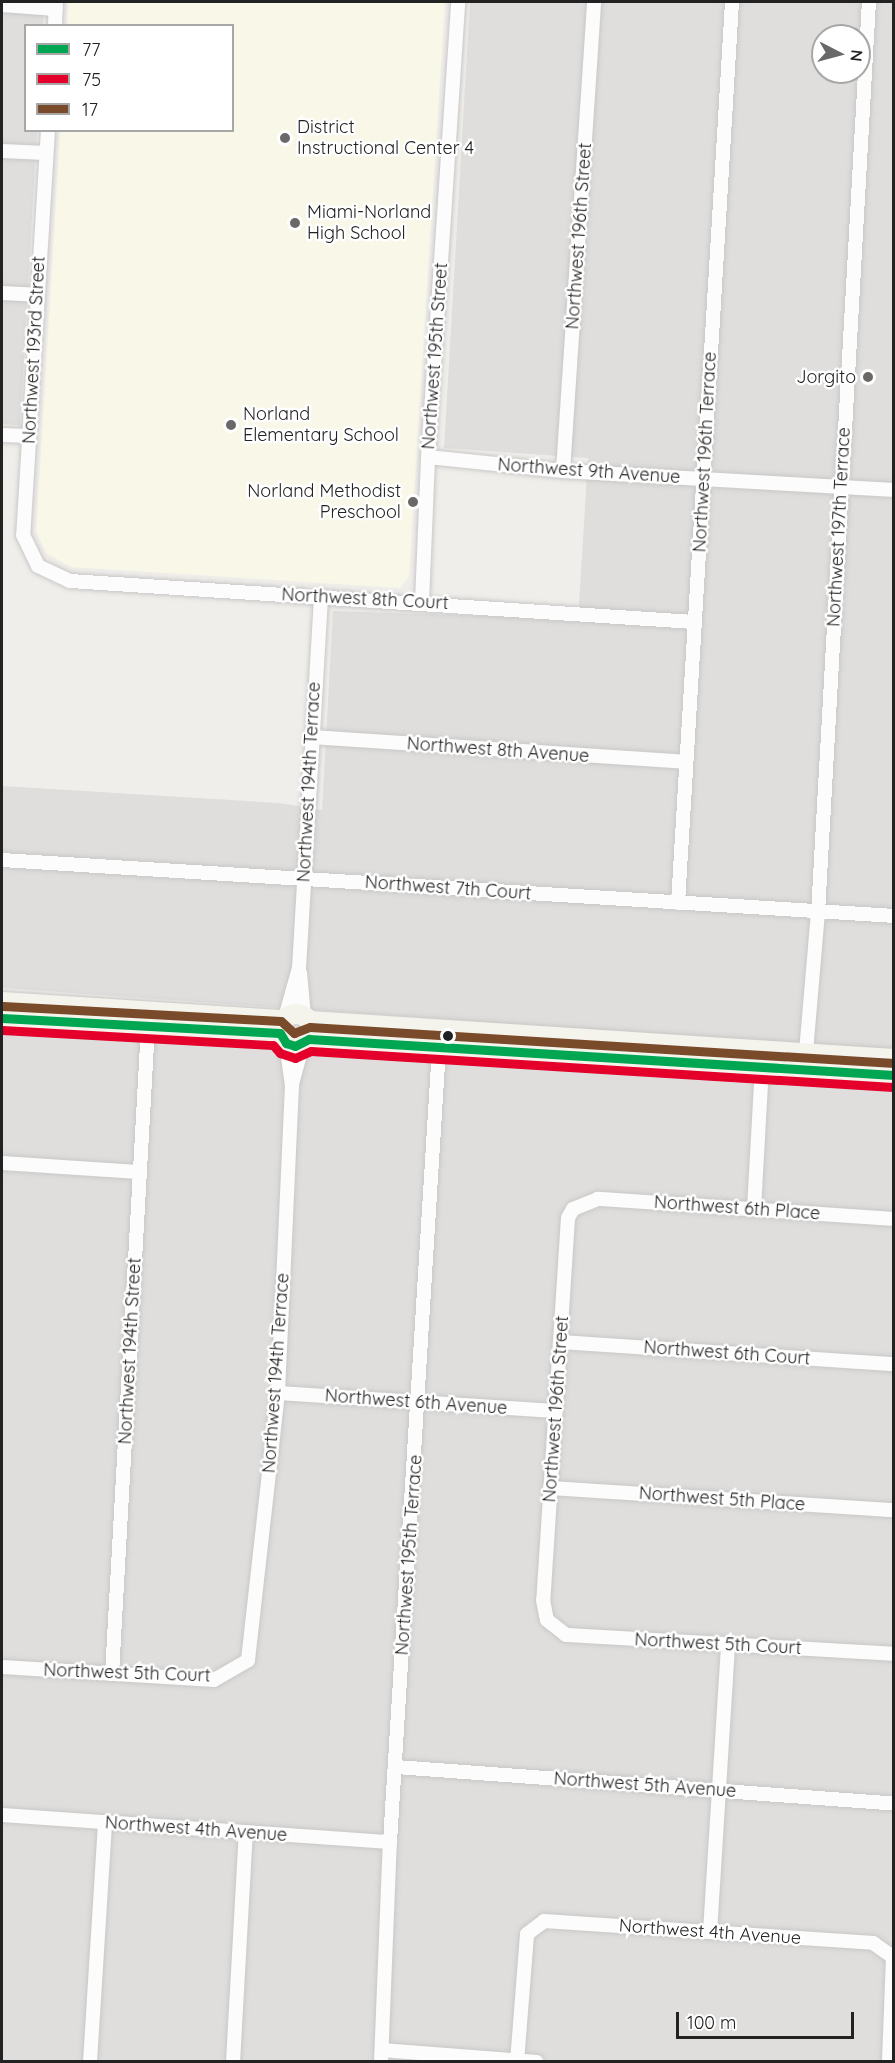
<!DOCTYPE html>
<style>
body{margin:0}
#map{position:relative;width:895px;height:2063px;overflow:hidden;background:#f0eeeb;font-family:Quicksand,sans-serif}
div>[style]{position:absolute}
.residential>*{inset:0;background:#dfdedc}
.education>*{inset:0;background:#f8f7e8}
.roads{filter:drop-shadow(0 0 2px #c9c8c7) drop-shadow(0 0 2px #c9c8c7)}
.street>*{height:14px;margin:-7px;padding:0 7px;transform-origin:7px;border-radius:7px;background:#fdfcfc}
.secondary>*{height:20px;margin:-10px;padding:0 10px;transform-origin:10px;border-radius:10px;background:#f4f4ed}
.secondary>.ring{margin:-10px;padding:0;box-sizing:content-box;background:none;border:20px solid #f4f4ed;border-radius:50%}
.bus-1>*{height:9px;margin:-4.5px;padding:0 4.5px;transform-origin:4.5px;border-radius:4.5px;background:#00a651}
.bus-2>*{height:9px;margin:-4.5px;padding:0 4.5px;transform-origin:4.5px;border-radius:4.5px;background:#e4002b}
.bus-3>*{height:9px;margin:-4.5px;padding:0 4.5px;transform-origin:4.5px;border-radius:4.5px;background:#7a4b2a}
.dots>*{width:16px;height:16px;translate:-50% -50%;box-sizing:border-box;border:3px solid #fff;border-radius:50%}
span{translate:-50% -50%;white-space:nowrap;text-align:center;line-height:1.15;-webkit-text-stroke:5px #fff;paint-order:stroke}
.poi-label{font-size:18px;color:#222}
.left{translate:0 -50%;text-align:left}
.right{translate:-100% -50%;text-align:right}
.street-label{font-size:18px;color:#222}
.frame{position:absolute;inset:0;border:3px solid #222;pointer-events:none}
.legend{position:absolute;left:24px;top:24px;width:210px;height:108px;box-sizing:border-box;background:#fff;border:2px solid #a7a7a7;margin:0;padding:8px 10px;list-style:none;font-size:18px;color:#222}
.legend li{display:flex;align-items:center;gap:12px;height:30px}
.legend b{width:30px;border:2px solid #a7a7a7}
.north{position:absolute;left:811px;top:24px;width:60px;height:60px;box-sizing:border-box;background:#fff;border:2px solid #a7a7a7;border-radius:50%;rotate:96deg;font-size:16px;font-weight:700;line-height:24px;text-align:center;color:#222}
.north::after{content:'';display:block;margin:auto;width:21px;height:27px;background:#6a6968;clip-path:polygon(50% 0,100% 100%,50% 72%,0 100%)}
.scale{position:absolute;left:676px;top:2012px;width:178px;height:27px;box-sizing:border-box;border:3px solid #222;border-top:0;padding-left:8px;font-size:18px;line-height:21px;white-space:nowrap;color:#222;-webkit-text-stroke:4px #fff;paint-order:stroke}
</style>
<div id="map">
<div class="residential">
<i style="clip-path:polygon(2px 2px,44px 2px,43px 25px,26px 26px,26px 130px,37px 131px,20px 425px,2px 424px)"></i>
<i style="clip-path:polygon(evenodd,470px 2px,893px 2px,893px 1051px,2px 988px,2px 786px,279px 803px,322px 810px,333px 611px,578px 619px,588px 458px,444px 448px,470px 2px,823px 36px,859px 36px,859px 72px,823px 72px,823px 36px)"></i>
<i style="clip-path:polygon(2px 1029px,893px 1086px,893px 2061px,2px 2061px)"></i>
</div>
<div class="education">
<i style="clip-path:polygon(68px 2px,445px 2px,409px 576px,400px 588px,71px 567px,46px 553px,36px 531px,60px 131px,232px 130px,232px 26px,67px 25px)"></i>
</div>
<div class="roads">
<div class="street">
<i style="left:2px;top:5px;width:54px;rotate:4.2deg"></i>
<i style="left:55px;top:26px;width:24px;rotate:-88deg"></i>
<i style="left:48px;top:130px;width:406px;rotate:93.5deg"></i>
<i style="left:23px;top:535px;width:34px;rotate:64deg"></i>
<i style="left:38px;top:566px;width:35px;rotate:25deg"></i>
<i style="left:70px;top:581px;width:625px;rotate:3.76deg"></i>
<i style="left:2px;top:151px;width:44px;rotate:2.6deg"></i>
<i style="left:2px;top:293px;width:35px;rotate:3deg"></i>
<i style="left:2px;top:435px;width:27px;rotate:2deg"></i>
<i style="left:428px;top:457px;width:136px;rotate:5.9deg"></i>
<i style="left:563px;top:471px;width:332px;rotate:3.3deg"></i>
<i style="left:563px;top:471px;width:470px;rotate:-86.2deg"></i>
<i style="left:422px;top:602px;width:145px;rotate:-87.6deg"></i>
<i style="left:428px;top:457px;width:456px;rotate:-86.2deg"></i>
<i style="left:311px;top:737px;width:375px;rotate:3.8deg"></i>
<i style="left:2px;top:860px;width:894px;rotate:3.59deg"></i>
<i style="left:678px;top:903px;width:903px;rotate:-86.57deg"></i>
<i style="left:300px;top:973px;width:43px;rotate:84.7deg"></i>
<i style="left:285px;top:1018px;width:52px;rotate:-74.4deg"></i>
<i style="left:299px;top:968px;width:373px;rotate:-86.6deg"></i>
<i style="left:806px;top:1052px;width:140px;rotate:-85.1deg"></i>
<i style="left:818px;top:913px;width:912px;rotate:-86.8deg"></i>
<i style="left:292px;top:1084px;width:41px;rotate:-74.6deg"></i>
<i style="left:2px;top:1163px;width:137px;rotate:3.8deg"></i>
<i style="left:754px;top:1209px;width:142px;rotate:-86.8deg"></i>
<i style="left:894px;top:1219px;width:297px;rotate:-176.1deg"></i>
<i style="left:598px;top:1199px;width:27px;rotate:158deg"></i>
<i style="left:573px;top:1209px;width:10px;rotate:119deg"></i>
<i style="left:568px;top:1218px;width:383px;rotate:93.7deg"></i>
<i style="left:543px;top:1600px;width:20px;rotate:79deg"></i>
<i style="left:547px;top:1620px;width:24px;rotate:38deg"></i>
<i style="left:566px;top:1635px;width:329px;rotate:3.3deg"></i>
<i style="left:560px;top:1342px;width:335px;rotate:3.8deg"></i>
<i style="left:278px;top:1393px;width:278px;rotate:3.7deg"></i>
<i style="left:550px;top:1488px;width:345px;rotate:3.7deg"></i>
<i style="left:2px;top:1667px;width:212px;rotate:3.5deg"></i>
<i style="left:214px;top:1680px;width:39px;rotate:-30deg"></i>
<i style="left:248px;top:1660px;width:269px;rotate:-83.6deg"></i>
<i style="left:278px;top:1393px;width:307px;rotate:-87.4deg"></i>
<i style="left:292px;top:1086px;width:43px;rotate:-97.9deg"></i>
<i style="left:112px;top:1674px;width:648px;rotate:-86.82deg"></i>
<i style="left:396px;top:1767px;width:499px;rotate:4.2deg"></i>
<i style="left:2px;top:1815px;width:389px;rotate:4deg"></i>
<i style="left:710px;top:1932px;width:288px;rotate:-86.4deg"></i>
<i style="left:382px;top:2050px;width:155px;rotate:4.4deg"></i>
<i style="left:90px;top:2062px;width:240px;rotate:-86.4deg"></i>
<i style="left:233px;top:2062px;width:230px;rotate:-86.8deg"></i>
<i style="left:381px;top:2062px;width:220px;rotate:-87.7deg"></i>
<i style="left:390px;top:1842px;width:796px;rotate:-86.47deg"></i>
<i style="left:517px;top:2062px;width:128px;rotate:-85.5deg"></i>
<i style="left:527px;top:1934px;width:21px;rotate:-37deg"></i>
<i style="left:544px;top:1921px;width:330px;rotate:3.8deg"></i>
<i style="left:873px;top:1943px;width:24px;rotate:35deg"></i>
<i style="left:893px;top:1957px;width:105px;rotate:92.2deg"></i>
</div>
<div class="secondary">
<i style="left:2px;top:1002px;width:282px;rotate:3.7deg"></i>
<i class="ring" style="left:280px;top:1014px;width:12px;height:12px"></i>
<i style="left:2px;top:1018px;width:278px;rotate:3.1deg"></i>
<i style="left:309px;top:1021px;width:586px;rotate:3.72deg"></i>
<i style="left:309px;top:1039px;width:586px;rotate:3.52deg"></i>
</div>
</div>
<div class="bus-1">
<i style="left:2px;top:1018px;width:278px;rotate:3.1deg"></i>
<i style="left:280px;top:1033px;width:12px;rotate:59deg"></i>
<i style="left:286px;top:1043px;width:9px;rotate:18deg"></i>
<i style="left:295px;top:1046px;width:16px;rotate:-27deg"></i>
<i style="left:309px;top:1039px;width:586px;rotate:3.52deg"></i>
</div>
<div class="bus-2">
<i style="left:2px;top:1030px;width:271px;rotate:3.2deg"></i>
<i style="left:273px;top:1045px;width:11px;rotate:49deg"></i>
<i style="left:280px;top:1053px;width:16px;rotate:18deg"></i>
<i style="left:295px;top:1058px;width:17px;rotate:-24deg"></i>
<i style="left:311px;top:1051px;width:583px;rotate:3.54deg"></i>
</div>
<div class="bus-3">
<i style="left:3px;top:1006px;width:278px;rotate:3.1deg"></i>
<i style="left:281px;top:1021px;width:18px;rotate:43deg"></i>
<i style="left:294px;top:1033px;width:17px;rotate:-21deg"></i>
<i style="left:310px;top:1027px;width:585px;rotate:3.53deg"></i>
</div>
<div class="dots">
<i style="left:285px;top:138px;background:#6a6968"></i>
<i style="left:295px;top:223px;background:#6a6968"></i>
<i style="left:868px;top:377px;background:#6a6968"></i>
<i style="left:231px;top:425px;background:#6a6968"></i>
<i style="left:413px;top:502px;background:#6a6968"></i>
<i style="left:448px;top:1036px;background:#222"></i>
</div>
<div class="poi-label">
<span class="left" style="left:297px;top:138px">District<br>Instructional Center 4</span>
<span class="left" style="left:307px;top:223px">Miami-Norland<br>High School</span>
<span class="right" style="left:856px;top:377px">Jorgito</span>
<span class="left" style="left:243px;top:425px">Norland<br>Elementary School</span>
<span class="right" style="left:401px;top:502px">Norland Methodist<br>Preschool</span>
</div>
<div class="street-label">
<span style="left:579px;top:236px;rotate:-86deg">Northwest 196th Street</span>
<span style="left:34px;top:350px;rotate:-87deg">Northwest 193rd Street</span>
<span style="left:435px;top:356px;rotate:-86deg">Northwest 195th Street</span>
<span style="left:705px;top:452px;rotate:-87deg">Northwest 196th Terrace</span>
<span style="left:589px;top:471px;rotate:4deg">Northwest 9th Avenue</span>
<span style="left:839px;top:527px;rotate:-87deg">Northwest 197th Terrace</span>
<span style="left:365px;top:599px;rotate:3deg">Northwest 8th Court</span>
<span style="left:498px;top:750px;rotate:4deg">Northwest 8th Avenue</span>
<span style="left:309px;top:782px;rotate:-87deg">Northwest 194th Terrace</span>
<span style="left:448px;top:888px;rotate:4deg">Northwest 7th Court</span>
<span style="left:737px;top:1208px;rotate:4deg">Northwest 6th Place</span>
<span style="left:130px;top:1351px;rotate:-87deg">Northwest 194th Street</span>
<span style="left:727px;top:1353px;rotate:4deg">Northwest 6th Court</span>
<span style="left:276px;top:1373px;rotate:-86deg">Northwest 194th Terrace</span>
<span style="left:416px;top:1402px;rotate:4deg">Northwest 6th Avenue</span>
<span style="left:556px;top:1409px;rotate:-86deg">Northwest 196th Street</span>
<span style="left:722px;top:1499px;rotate:4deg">Northwest 5th Place</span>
<span style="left:409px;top:1555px;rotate:-86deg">Northwest 195th Terrace</span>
<span style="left:718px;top:1644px;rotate:3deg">Northwest 5th Court</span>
<span style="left:127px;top:1673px;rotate:2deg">Northwest 5th Court</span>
<span style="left:645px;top:1785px;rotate:4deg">Northwest 5th Avenue</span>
<span style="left:196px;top:1829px;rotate:4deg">Northwest 4th Avenue</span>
<span style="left:710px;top:1932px;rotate:4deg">Northwest 4th Avenue</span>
</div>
<div class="frame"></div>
<ul class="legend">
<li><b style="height:8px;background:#00a651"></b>77</li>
<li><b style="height:8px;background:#e4002b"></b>75</li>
<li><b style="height:8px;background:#7a4b2a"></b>17</li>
</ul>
<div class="north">N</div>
<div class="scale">100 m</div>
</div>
